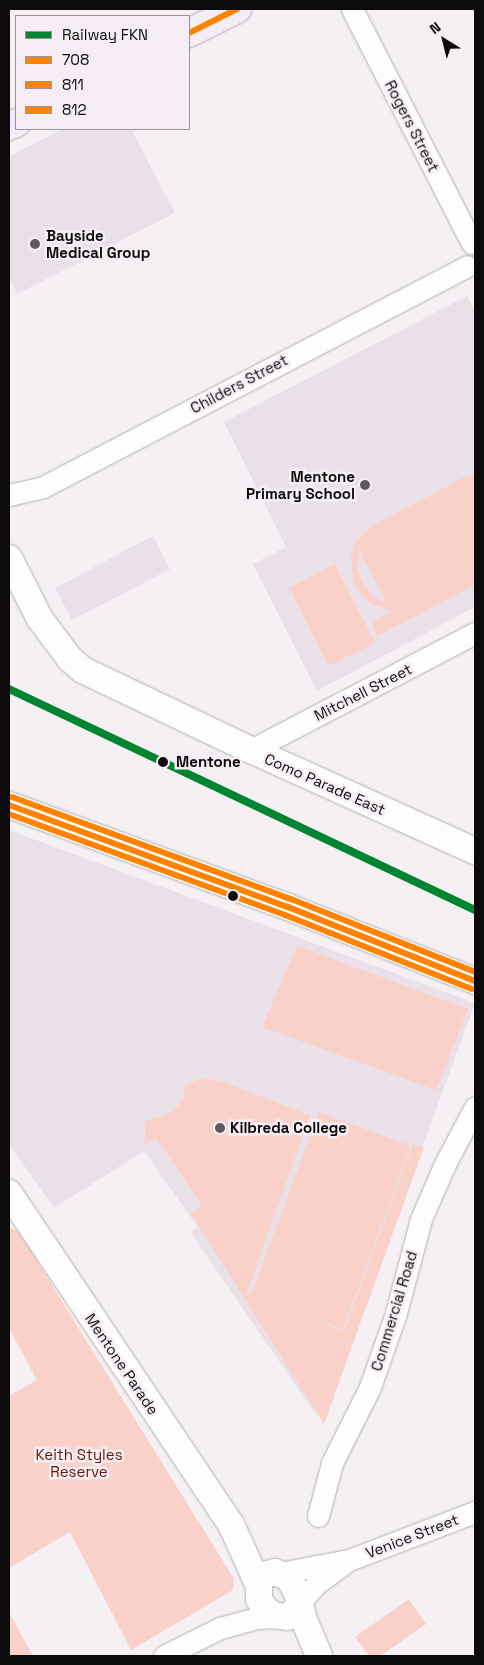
<!DOCTYPE html>
<style>
body{margin:0}
#map{position:relative;width:484px;height:1665px;overflow:hidden;background:#f4f0f3;font-family:"Space Grotesk",sans-serif}
div>[style]{position:absolute}
.built>*{inset:0;background:#eae0e7}
.green>*{inset:0;background:#fad1c8}
.roads{filter:drop-shadow(0 0 1px #b3b0b2) drop-shadow(0 0 1px #b3b0b2)}
.minor>*{height:21px;margin:-10.5px;padding:0 10.5px;transform-origin:10.5px;border-radius:10.5px;background:#fdfdfd}
.tertiary>*{height:26px;margin:-13px;padding:0 13px;transform-origin:13px;border-radius:13px;background:#fdfdfd}
.primary>*{height:28px;margin:-14px;padding:0 14px;transform-origin:14px;border-radius:14px;background:#f2edf6}
.bus-1>*{height:6px;margin:-3px;padding:0 3px;transform-origin:3px;border-radius:3px;background:#ff8200}
.bus-2>*{height:6px;margin:-3px;padding:0 3px;transform-origin:3px;border-radius:3px;background:#ff8200}
.bus-3>*{height:6px;margin:-3px;padding:0 3px;transform-origin:3px;border-radius:3px;background:#ff8200}
.rail-1>*{height:8px;margin:-4px;padding:0 4px;transform-origin:4px;border-radius:4px;background:#028430}
.dots>*{width:14px;height:14px;translate:-50% -50%;box-sizing:border-box;border:2px solid #f6eef4;border-radius:50%}
span{translate:-50% -50%;white-space:nowrap;text-align:center;line-height:1.15;-webkit-text-stroke:5px #f6eef4;paint-order:stroke}
.street-label{font-size:15px;color:#0d0a0c}
.poi-label{font-size:15px;color:#0d0a0c;font-weight:700}
.left{translate:0 -50%;text-align:left}
.right{translate:-100% -50%;text-align:right}
.stop-label{font-size:15px;color:#0d0a0c;font-weight:700}
.park-label{font-size:15px;color:#641602}
.frame{position:absolute;inset:0;border:10px solid #0d0a0c;pointer-events:none}
.legend{position:absolute;left:15px;top:15px;width:175px;height:115px;box-sizing:border-box;background:#f6eef4;border:1px solid #999397;margin:0;padding:6px 9px;list-style:none;font-size:15px;color:#0d0a0c}
.legend li{display:flex;align-items:center;gap:10px;height:25px}
.legend b{width:25px;border:1px solid #999397}
.north{position:absolute;left:419px;top:15px;width:50px;height:50px;-webkit-text-stroke:4px #f6eef4;paint-order:stroke;rotate:324deg;font-size:14px;font-weight:700;line-height:20px;text-align:center;color:#0d0a0c}
.north::after{content:'';display:block;margin:auto;width:18px;height:22px;background:#0d0a0c;clip-path:polygon(50% 0,100% 100%,50% 72%,0 100%)}
</style>
<div id="map">
<div class="built">
<i style="clip-path:polygon(63px 129px,131px 129px,175px 213px,17px 294px,9px 275px,9px 157px)"></i>
<i style="clip-path:polygon(467px 296px,475px 311px,475px 607px,317px 691px,253px 564px,286px 547px,224px 422px)"></i>
<i style="clip-path:polygon(153px 536px,170px 569px,72px 620px,55px 588px)"></i>
<i style="clip-path:polygon(9px 830px,475px 1003px,325px 1413px,314px 1412px,191px 1233px,197px 1226px,144px 1151px,54px 1208px,9px 1144px)"></i>
</div>
<div class="green">
<i style="clip-path:polygon(evenodd,475px 475px,475px 585px,377px 636px,371px 623px,392px 611px,370px 603px,360px 593px,353px 581px,351px 556px,357px 540px,373px 525px,463px 478px,475px 475px,361px 548px,362px 556px,387px 603px,374px 597px,362px 582px,357px 568px,361px 548px)"></i>
<i style="clip-path:polygon(335px 564px,375px 643px,328px 666px,289px 588px)"></i>
<i style="clip-path:polygon(297px 946px,468px 1009px,436px 1090px,262px 1027px)"></i>
<i style="clip-path:polygon(201px 1078px,220px 1081px,310px 1115px,247px 1293px,251px 1295px,319px 1112px,411px 1146px,343px 1329px,284px 1307px,344px 1331px,413px 1144px,424px 1147px,324px 1424px,191px 1214px,202px 1205px,156px 1138px,145px 1146px,145px 1121px,165px 1116px,176px 1108px,184px 1098px,185px 1086px)"></i>
<i style="clip-path:polygon(9px 1227px,19px 1232px,234px 1579px,233px 1590px,131px 1650px,70px 1532px,9px 1568px,9px 1396px,37px 1380px,9px 1328px)"></i>
<i style="clip-path:polygon(409px 1599px,426px 1624px,380px 1656px,369px 1656px,355px 1637px)"></i>
<i style="clip-path:polygon(9px 1612px,33px 1656px,9px 1656px)"></i>
</div>
<div class="roads">
<div class="minor">
<i style="left:352px;top:9px;width:263px;rotate:62.9deg"></i>
<i style="left:9px;top:495px;width:35px;rotate:-13deg"></i>
<i style="left:43px;top:487px;width:478px;rotate:-27.5deg"></i>
<i style="left:251px;top:750px;width:253px;rotate:-27.6deg"></i>
<i style="left:318px;top:1516px;width:55px;rotate:-75.2deg"></i>
<i style="left:332px;top:1463px;width:85px;rotate:-63.4deg"></i>
<i style="left:370px;top:1387px;width:78px;rotate:-70.6deg"></i>
<i style="left:396px;top:1313px;width:97px;rotate:-75.1deg"></i>
<i style="left:421px;top:1219px;width:60px;rotate:-66.4deg"></i>
<i style="left:445px;top:1164px;width:64px;rotate:-62.2deg"></i>
<i style="left:280px;top:1573px;width:70px;rotate:-10.7deg"></i>
<i style="left:349px;top:1560px;width:135px;rotate:-20.9deg"></i>
<i style="left:300px;top:1602px;width:24px;rotate:-48deg"></i>
<i style="left:316px;top:1584px;width:36px;rotate:-36deg"></i>
<i style="left:164px;top:1656px;width:63px;rotate:-26.6deg"></i>
<i style="left:220px;top:1628px;width:38px;rotate:-15deg"></i>
<i style="left:257px;top:1618px;width:19px;rotate:-3deg"></i>
</div>
<div class="tertiary">
<i style="left:9px;top:558px;width:68px;rotate:63.1deg"></i>
<i style="left:40px;top:619px;width:50px;rotate:53.1deg"></i>
<i style="left:70px;top:659px;width:17px;rotate:40deg"></i>
<i style="left:83px;top:670px;width:186px;rotate:25.5deg"></i>
<i style="left:251px;top:750px;width:246px;rotate:24.3deg"></i>
<i style="left:9px;top:805px;width:297px;rotate:20.1deg"></i>
<i style="left:288px;top:907px;width:201px;rotate:21.6deg"></i>
<i style="left:9px;top:1193px;width:399px;rotate:56.2deg"></i>
<i style="left:231px;top:1524px;width:66px;rotate:65.8deg"></i>
<i style="left:275px;top:1572px;width:15px;rotate:23deg"></i>
<i style="left:289px;top:1578px;width:21px;rotate:62deg"></i>
<i style="left:299px;top:1597px;width:11px;rotate:95deg"></i>
<i style="left:298px;top:1608px;width:14px;rotate:141deg"></i>
<i style="left:287px;top:1617px;width:14px;rotate:-172deg"></i>
<i style="left:273px;top:1615px;width:10px;rotate:-143deg"></i>
<i style="left:265px;top:1609px;width:12px;rotate:-121deg"></i>
<i style="left:259px;top:1599px;width:19px;rotate:-90deg"></i>
<i style="left:259px;top:1580px;width:10px;rotate:-37deg"></i>
<i style="left:267px;top:1574px;width:8px;rotate:-14deg"></i>
<i style="left:300px;top:1604px;width:16px;rotate:76deg"></i>
<i style="left:304px;top:1620px;width:39px;rotate:67deg"></i>
</div>
<div class="primary">
<i style="left:189px;top:33px;width:54px;rotate:-26.6deg"></i>
<i style="left:9px;top:126px;width:8px;rotate:-23deg"></i>
</div>
</div>
<div class="bus-1">
<i style="left:189px;top:33px;width:54px;rotate:-26.6deg"></i>
<i style="left:9px;top:805px;width:297px;rotate:20.1deg"></i>
<i style="left:288px;top:907px;width:201px;rotate:21.6deg"></i>
</div>
<div class="bus-2">
<i style="left:9px;top:814px;width:294px;rotate:20.1deg"></i>
<i style="left:285px;top:915px;width:201px;rotate:21.6deg"></i>
</div>
<div class="bus-3">
<i style="left:12px;top:797px;width:297px;rotate:20.1deg"></i>
<i style="left:291px;top:899px;width:198px;rotate:21.6deg"></i>
</div>
<div class="rail-1">
<i style="left:9px;top:689px;width:516px;rotate:25.37deg"></i>
</div>
<div class="dots">
<i style="left:35px;top:244px;background:#5e5a5d"></i>
<i style="left:365px;top:485px;background:#5e5a5d"></i>
<i style="left:163px;top:762px;background:#0d0a0c"></i>
<i style="left:233px;top:896px;background:#0d0a0c"></i>
<i style="left:220px;top:1128px;background:#5e5a5d"></i>
</div>
<div class="street-label">
<span style="left:412px;top:126px;rotate:63deg">Rogers Street</span>
<span style="left:239px;top:384px;rotate:-28deg">Childers Street</span>
<span style="left:363px;top:692px;rotate:-27deg">Mitchell Street</span>
<span style="left:325px;top:784px;rotate:24deg">Como Parade East</span>
<span style="left:394px;top:1311px;rotate:-73deg">Commercial Road</span>
<span style="left:122px;top:1364px;rotate:56deg">Mentone Parade</span>
<span style="left:412px;top:1536px;rotate:-21deg">Venice Street</span>
</div>
<div class="poi-label">
<span class="left" style="left:46px;top:244px">Bayside<br>Medical Group</span>
<span class="right" style="left:355px;top:485px">Mentone<br>Primary School</span>
<span class="left" style="left:230px;top:1128px">Kilbreda College</span>
</div>
<div class="stop-label">
<span class="left" style="left:176px;top:762px">Mentone</span>
</div>
<div class="park-label">
<span style="left:79px;top:1463px">Keith Styles<br>Reserve</span>
</div>
<div class="frame"></div>
<ul class="legend">
<li><b style="height:6px;background:#028430"></b>Railway FKN</li>
<li><b style="height:6px;background:#ff8200"></b>708</li>
<li><b style="height:6px;background:#ff8200"></b>811</li>
<li><b style="height:6px;background:#ff8200"></b>812</li>
</ul>
<div class="north">N</div>
</div>
